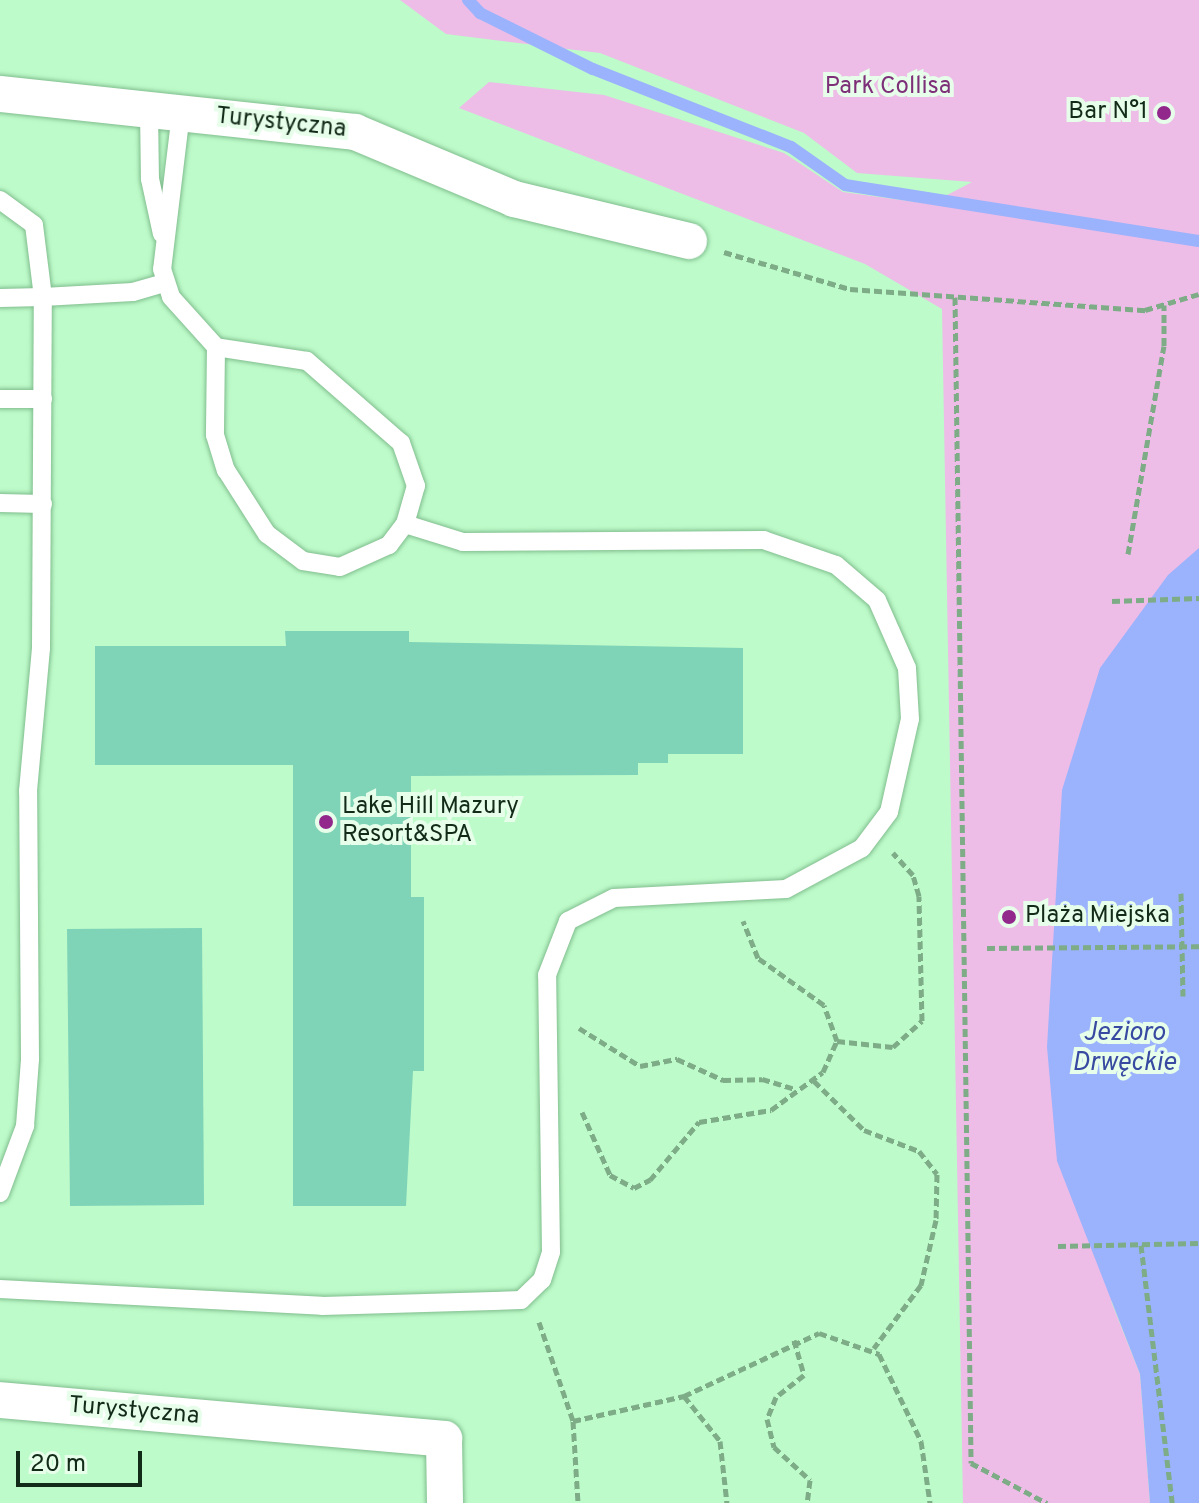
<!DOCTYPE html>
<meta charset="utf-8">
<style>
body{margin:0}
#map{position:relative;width:1199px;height:1503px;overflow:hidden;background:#bdfbca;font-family:Overpass,sans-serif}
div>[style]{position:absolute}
.green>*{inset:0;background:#edbde7}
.water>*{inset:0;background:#9bb2fd}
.stream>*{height:12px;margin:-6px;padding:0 6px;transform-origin:6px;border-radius:6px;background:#9bb2fd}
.building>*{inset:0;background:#7fd3b7}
.path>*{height:5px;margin-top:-2.5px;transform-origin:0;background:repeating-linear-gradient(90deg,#7dac87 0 8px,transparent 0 12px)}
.roads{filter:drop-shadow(0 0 2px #81bd8e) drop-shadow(0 0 2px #81bd8e)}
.lane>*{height:18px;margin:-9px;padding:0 9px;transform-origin:9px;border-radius:9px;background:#fff}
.street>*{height:36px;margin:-18px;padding:0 18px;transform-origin:18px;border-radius:18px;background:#fff}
.dots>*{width:22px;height:22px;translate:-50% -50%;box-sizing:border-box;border:4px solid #e6feea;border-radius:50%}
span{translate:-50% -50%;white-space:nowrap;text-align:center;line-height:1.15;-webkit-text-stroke:8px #e6feea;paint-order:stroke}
.park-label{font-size:24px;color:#7d2f78}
.poi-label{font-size:24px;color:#122a18}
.right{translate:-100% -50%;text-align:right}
.left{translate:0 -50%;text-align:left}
.street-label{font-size:24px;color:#122a18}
.water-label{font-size:26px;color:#3749a0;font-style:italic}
.scale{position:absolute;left:16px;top:1451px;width:126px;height:36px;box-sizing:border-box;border:4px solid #122a18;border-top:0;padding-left:10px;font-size:24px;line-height:28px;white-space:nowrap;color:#122a18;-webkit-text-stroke:6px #e6feea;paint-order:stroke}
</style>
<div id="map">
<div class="green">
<i style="clip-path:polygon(400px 0,1199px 0,1199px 1362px,1111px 1301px,1140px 1374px,1150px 1503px,963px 1503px,942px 309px,865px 264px,459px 108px,489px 82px,604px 95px,784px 153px,843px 192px,930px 204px,972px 182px,857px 173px,804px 133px,600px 53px,446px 34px)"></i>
</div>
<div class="water">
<i style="clip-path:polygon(1199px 548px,1199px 1503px,1150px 1503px,1140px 1374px,1057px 1161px,1047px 1047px,1062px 790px,1100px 668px,1168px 575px)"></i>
</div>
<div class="stream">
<i style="left:468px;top:0;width:18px;rotate:47deg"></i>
<i style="left:480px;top:13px;width:126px;rotate:26.4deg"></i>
<i style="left:593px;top:69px;width:213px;rotate:21.5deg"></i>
<i style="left:791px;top:147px;width:66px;rotate:35.1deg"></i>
<i style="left:845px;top:185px;width:358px;rotate:9deg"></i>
</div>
<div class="building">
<i style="clip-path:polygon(285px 631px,409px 631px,409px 642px,743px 648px,743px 754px,668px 754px,668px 763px,638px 763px,638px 775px,411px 776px,411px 897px,424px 897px,424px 1071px,413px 1071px,406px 1206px,293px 1206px,293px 765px,95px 765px,95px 646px,286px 646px)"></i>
<i style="clip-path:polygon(202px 928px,204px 1205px,70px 1206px,67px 929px)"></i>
</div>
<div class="path">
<i style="left:724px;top:252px;width:131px;rotate:16.4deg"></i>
<i style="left:850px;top:289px;width:296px;rotate:4.1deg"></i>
<i style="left:1145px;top:310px;width:56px;rotate:-16.5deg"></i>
<i style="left:955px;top:297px;width:1166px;rotate:89.21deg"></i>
<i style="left:971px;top:1463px;width:86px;rotate:27.8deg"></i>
<i style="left:1128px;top:554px;width:211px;rotate:-80.2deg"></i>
<i style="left:1164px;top:346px;width:41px;rotate:-90deg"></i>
<i style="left:1112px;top:601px;width:87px;rotate:-2deg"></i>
<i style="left:1181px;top:893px;width:103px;rotate:88.9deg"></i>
<i style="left:987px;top:948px;width:212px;rotate:-0.5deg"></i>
<i style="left:579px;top:1028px;width:72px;rotate:31.9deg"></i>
<i style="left:640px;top:1066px;width:38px;rotate:-11deg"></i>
<i style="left:677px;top:1059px;width:51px;rotate:24.5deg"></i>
<i style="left:723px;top:1080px;width:39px;rotate:-1deg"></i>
<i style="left:762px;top:1079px;width:34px;rotate:17deg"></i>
<i style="left:837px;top:1041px;width:56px;rotate:6.1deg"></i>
<i style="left:893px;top:1047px;width:39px;rotate:-42deg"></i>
<i style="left:922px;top:1021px;width:125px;rotate:-91.4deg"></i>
<i style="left:919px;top:896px;width:22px;rotate:-106deg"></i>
<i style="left:913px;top:875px;width:30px;rotate:-132deg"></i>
<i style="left:814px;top:1081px;width:70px;rotate:44.4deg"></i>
<i style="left:864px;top:1130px;width:59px;rotate:20.9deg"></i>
<i style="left:919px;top:1151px;width:29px;rotate:52deg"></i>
<i style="left:937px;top:1174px;width:46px;rotate:91.2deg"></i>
<i style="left:936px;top:1220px;width:67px;rotate:103deg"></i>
<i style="left:921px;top:1285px;width:79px;rotate:126.7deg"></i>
<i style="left:582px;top:1112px;width:69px;rotate:66deg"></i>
<i style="left:610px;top:1175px;width:27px;rotate:28deg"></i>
<i style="left:634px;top:1188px;width:18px;rotate:-27deg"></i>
<i style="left:650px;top:1180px;width:76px;rotate:-49.8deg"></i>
<i style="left:699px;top:1122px;width:73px;rotate:-9.5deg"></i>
<i style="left:771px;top:1110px;width:64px;rotate:-36.2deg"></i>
<i style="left:823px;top:1072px;width:34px;rotate:-66deg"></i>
<i style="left:837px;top:1041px;width:38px;rotate:-110deg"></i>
<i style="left:824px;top:1005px;width:81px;rotate:-144.5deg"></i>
<i style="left:758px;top:958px;width:40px;rotate:-112deg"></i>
<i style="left:1141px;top:1245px;width:260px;rotate:83.1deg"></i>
<i style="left:1058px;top:1246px;width:141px;rotate:-1.2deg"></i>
<i style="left:539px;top:1322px;width:105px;rotate:71deg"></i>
<i style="left:573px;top:1421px;width:82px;rotate:86.5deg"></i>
<i style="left:794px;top:1340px;width:36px;rotate:74deg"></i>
<i style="left:804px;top:1375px;width:36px;rotate:142deg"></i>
<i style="left:776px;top:1397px;width:24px;rotate:112deg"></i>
<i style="left:767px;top:1419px;width:29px;rotate:76deg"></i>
<i style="left:774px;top:1447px;width:49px;rotate:42.5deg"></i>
<i style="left:810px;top:1480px;width:23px;rotate:97deg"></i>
<i style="left:684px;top:1396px;width:58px;rotate:51.3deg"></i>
<i style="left:720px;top:1441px;width:62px;rotate:83.6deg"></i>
<i style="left:573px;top:1421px;width:114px;rotate:-12.7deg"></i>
<i style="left:684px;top:1396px;width:149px;rotate:-25deg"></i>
<i style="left:819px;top:1333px;width:64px;rotate:19.3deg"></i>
<i style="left:879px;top:1354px;width:97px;rotate:64.2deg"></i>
<i style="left:921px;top:1441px;width:63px;rotate:81.7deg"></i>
</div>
<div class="roads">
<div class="lane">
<i style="left:149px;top:110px;width:69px;rotate:89.2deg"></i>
<i style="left:150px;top:179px;width:56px;rotate:77.7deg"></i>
<i style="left:181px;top:113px;width:157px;rotate:96.9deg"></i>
<i style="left:162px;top:269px;width:29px;rotate:72deg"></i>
<i style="left:171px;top:297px;width:67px;rotate:48deg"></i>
<i style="left:216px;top:347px;width:88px;rotate:90.7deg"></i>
<i style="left:215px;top:435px;width:37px;rotate:73deg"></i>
<i style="left:226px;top:470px;width:76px;rotate:57.4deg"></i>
<i style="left:267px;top:534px;width:45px;rotate:36.9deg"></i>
<i style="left:303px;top:561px;width:37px;rotate:9deg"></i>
<i style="left:340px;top:567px;width:54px;rotate:-24.2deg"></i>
<i style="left:389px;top:545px;width:26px;rotate:-53deg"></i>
<i style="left:405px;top:524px;width:40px;rotate:-74deg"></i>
<i style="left:416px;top:486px;width:46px;rotate:-109.2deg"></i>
<i style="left:401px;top:443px;width:125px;rotate:-138.9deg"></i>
<i style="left:307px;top:361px;width:92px;rotate:-171.3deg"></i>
<i style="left:0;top:200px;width:42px;rotate:36.3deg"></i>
<i style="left:34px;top:225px;width:73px;rotate:82.9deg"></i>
<i style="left:43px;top:297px;width:43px;rotate:178.7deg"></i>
<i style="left:0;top:399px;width:43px"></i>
<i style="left:0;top:503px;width:43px;rotate:1.3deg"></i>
<i style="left:0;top:1193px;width:72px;rotate:-69.5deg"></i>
<i style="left:25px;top:1126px;width:67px;rotate:-85.7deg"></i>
<i style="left:30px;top:1059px;width:268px;rotate:-90.4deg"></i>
<i style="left:28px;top:791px;width:144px;rotate:-84.8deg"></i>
<i style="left:41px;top:648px;width:351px;rotate:-89.7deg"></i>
<i style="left:43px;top:297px;width:90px;rotate:-3.2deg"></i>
<i style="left:133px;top:292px;width:33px;rotate:-16deg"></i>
<i style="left:0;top:1289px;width:322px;rotate:3deg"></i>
<i style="left:322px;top:1306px;width:199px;rotate:-1.7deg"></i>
<i style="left:521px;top:1300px;width:29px;rotate:-44deg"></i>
<i style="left:542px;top:1280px;width:29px;rotate:-72deg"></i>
<i style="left:551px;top:1252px;width:277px;rotate:-90.8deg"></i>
<i style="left:547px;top:975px;width:58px;rotate:-68.7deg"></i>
<i style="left:568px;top:921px;width:51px;rotate:-26.6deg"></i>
<i style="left:614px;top:898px;width:172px;rotate:-3deg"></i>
<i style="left:786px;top:889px;width:86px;rotate:-28.3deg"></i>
<i style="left:862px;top:848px;width:45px;rotate:-53.1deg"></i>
<i style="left:889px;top:812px;width:95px;rotate:-77.3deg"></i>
<i style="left:910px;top:719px;width:51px;rotate:-93.4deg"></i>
<i style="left:907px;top:668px;width:74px;rotate:-113.8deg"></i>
<i style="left:877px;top:600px;width:54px;rotate:-139.5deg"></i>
<i style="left:836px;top:565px;width:76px;rotate:-160.9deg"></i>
<i style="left:764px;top:540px;width:301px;rotate:179.6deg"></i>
<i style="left:463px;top:542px;width:61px;rotate:-162.8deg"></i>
</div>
<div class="street">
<i style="left:0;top:94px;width:357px;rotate:6.1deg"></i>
<i style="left:355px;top:132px;width:173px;rotate:22.8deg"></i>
<i style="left:514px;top:199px;width:180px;rotate:13.5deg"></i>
<i style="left:0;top:1400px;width:446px;rotate:5deg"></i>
<i style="left:444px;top:1439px;width:64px;rotate:89.1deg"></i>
</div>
</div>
<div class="dots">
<i style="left:1164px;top:113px;background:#92288c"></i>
<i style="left:326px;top:822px;background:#92288c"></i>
<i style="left:1009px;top:917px;background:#92288c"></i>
</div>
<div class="park-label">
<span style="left:888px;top:88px">Park Collisa</span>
</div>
<div class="poi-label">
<span class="right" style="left:1148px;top:113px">Bar N°1</span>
<span class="left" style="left:342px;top:822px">Lake Hill Mazury<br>Resort&amp;SPA</span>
<span class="left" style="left:1025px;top:917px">Plaża Miejska</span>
</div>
<div class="street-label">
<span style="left:281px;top:124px;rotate:6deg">Turystyczna</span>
<span style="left:134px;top:1412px;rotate:5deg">Turystyczna</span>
</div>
<div class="water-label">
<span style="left:1124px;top:1049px">Jezioro<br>Drwęckie</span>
</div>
<div class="scale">20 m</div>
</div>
